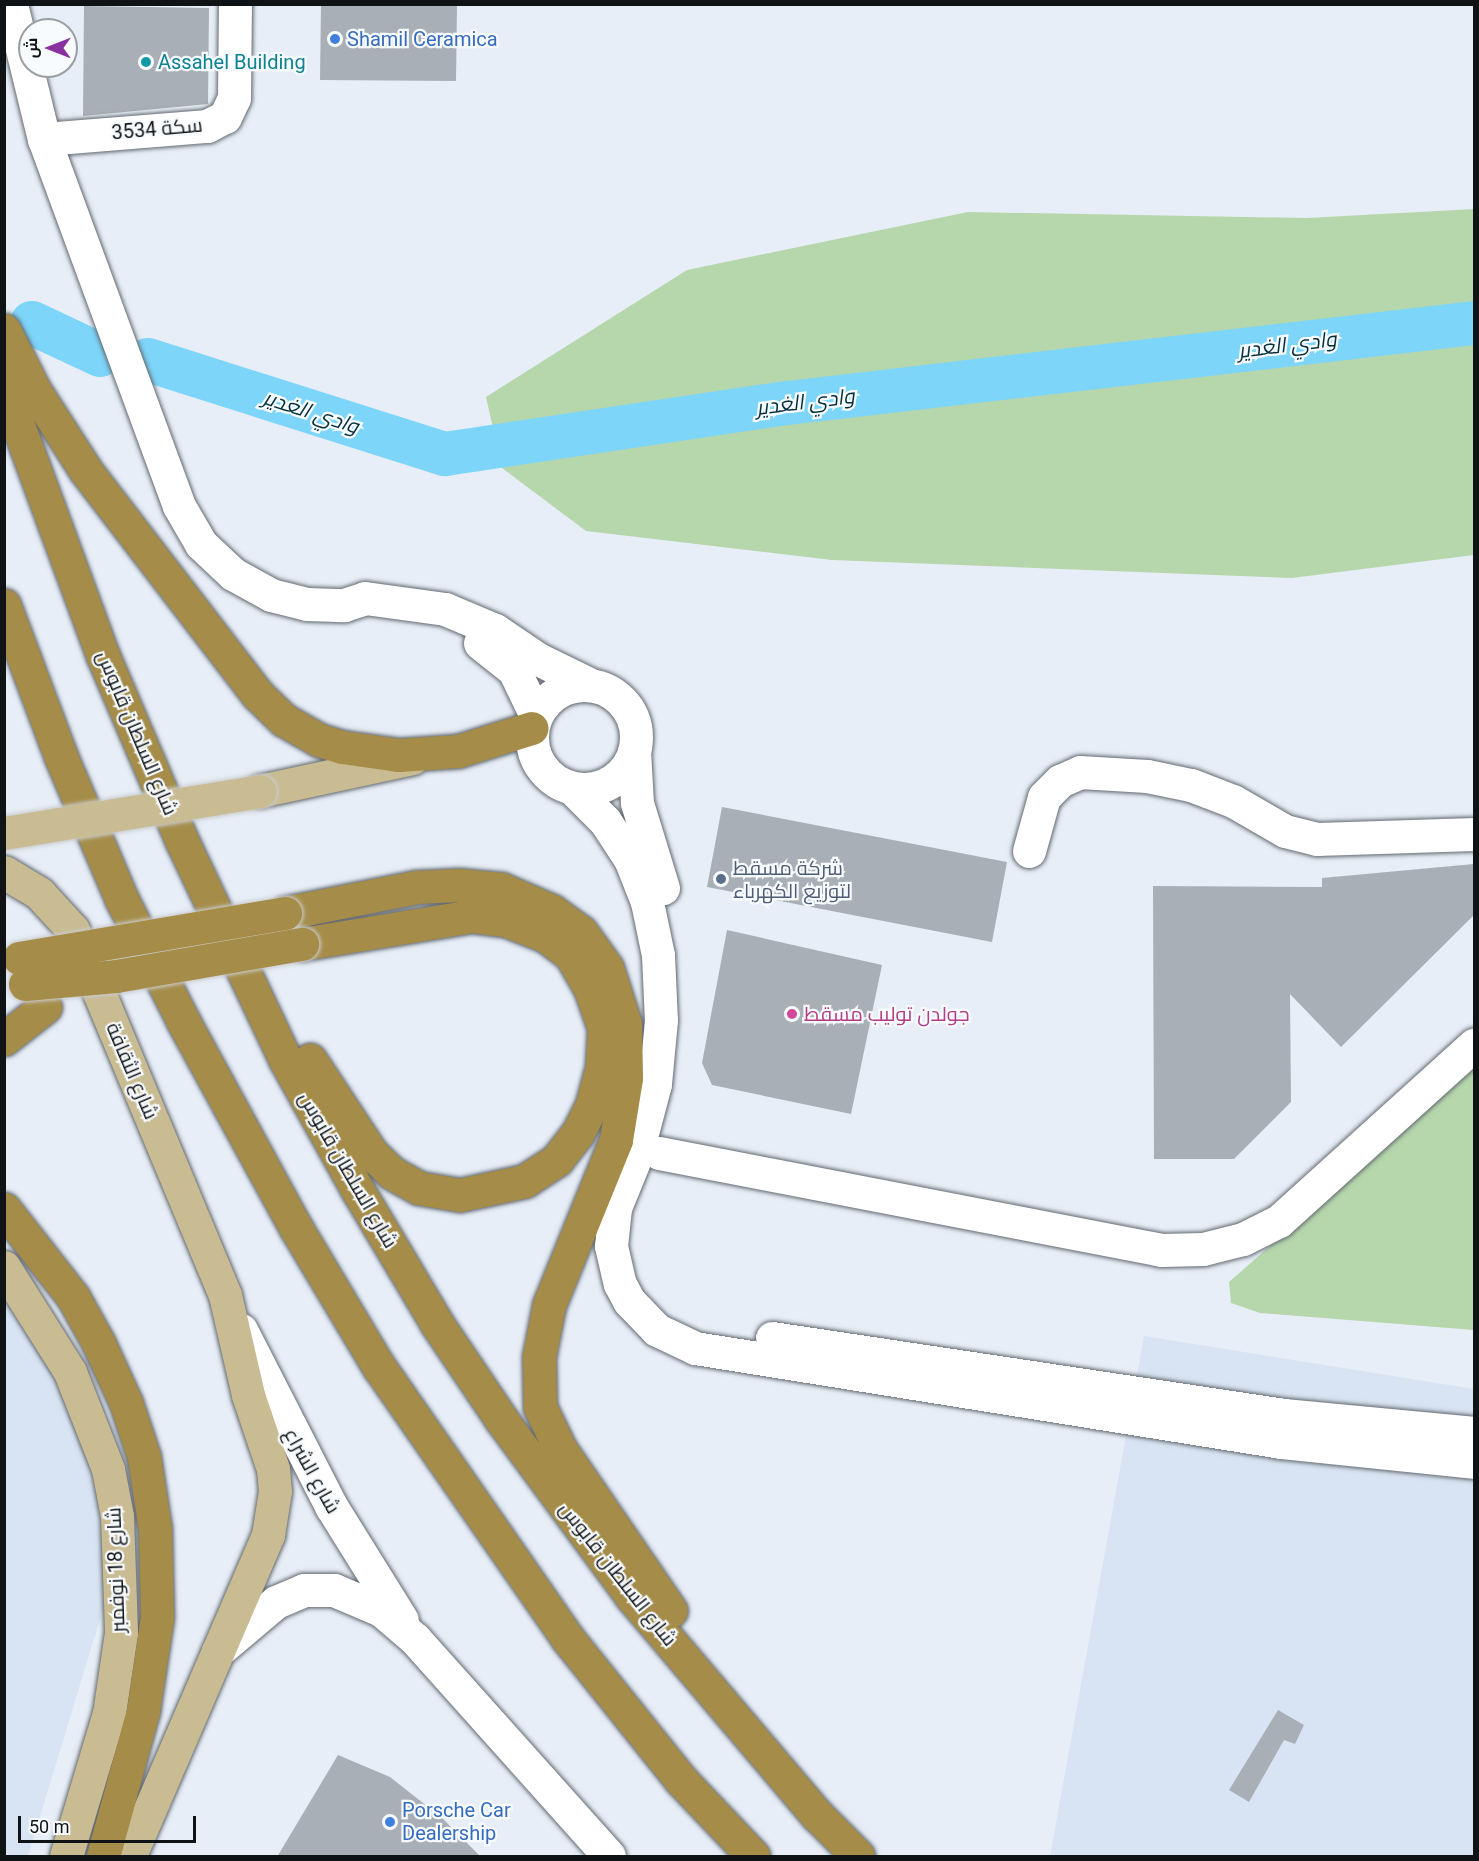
<!DOCTYPE html>
<meta charset="utf-8">
<style>
body{margin:0}
#map{position:relative;width:1479px;height:1861px;overflow:hidden;background:#e7eef7;font-family:Roboto,Cairo,sans-serif}
div>[style]{position:absolute}
.built>*{inset:0;background:#d8e4f3}
.green>*{inset:0;background:#b6d7ac}
.river>*{height:44px;margin:-22px;padding:0 22px;transform-origin:22px;border-radius:22px;background:#7dd5f9}
.building>*{inset:0;background:#a9afb7}
.roads{filter:drop-shadow(0 0 2px #636970) drop-shadow(0 0 2px #636970)}
.minor>*{height:33px;margin:-16.5px;padding:0 16.5px;transform-origin:16.5px;border-radius:16.5px;background:#fff}
.minor>.ring{margin:-16.5px;padding:0;box-sizing:content-box;background:none;border:33px solid #fff;border-radius:50%}
.major>*{height:33px;margin:-16.5px;padding:0 16.5px;transform-origin:16.5px;border-radius:16.5px;background:#c9bb92}
.highway>*{height:33px;margin:-16.5px;padding:0 16.5px;transform-origin:16.5px;border-radius:16.5px;background:#a58d49}
.bridges{filter:drop-shadow(0 0 2px #cacbcc) drop-shadow(0 0 2px #cacbcc)}
.major-bridge>*{height:33px;margin:-16.5px;padding:0 16.5px;transform-origin:16.5px;border-radius:16.5px;background:#c9bb92}
.highway-bridge>*{height:33px;margin:-16.5px;padding:0 16.5px;transform-origin:16.5px;border-radius:16.5px;background:#a58d49}
.dots>*{width:16px;height:16px;translate:-50% -50%;box-sizing:border-box;border:3px solid #f8fbfe;border-radius:50%}
span{translate:-50% -50%;white-space:nowrap;text-align:center;line-height:1.15;-webkit-text-stroke:4.5px #f8fbfe;paint-order:stroke}
.shop-label{font-size:20px;color:#366cbe}
.left{translate:0 -50%;text-align:left}
.culture-label{font-size:20px;color:#0d838f}
.street-label{font-size:20px;color:#101316}
.service-label{font-size:20px;color:#4e5e75}
.hotel-label{font-size:20px;color:#b23c85}
.water-label{font-size:21px;color:#042f3d;font-style:italic}
.frame{position:absolute;inset:0;border:6px solid #101316;pointer-events:none}
.north{position:absolute;left:18px;top:18px;width:60px;height:60px;box-sizing:border-box;background:#f8fbfe;border:2px solid #9b9ea1;border-radius:50%;rotate:270deg;font-size:16px;font-weight:700;line-height:24px;text-align:center;color:#101316}
.north::after{content:'';display:block;margin:auto;width:21px;height:27px;background:#89329f;clip-path:polygon(50% 0,100% 100%,50% 72%,0 100%)}
.scale{position:absolute;left:18px;top:1816px;width:178px;height:27px;box-sizing:border-box;border:3px solid #101316;border-top:0;padding-left:8px;font-size:18px;line-height:21px;white-space:nowrap;color:#101316;-webkit-text-stroke:4px #f8fbfe;paint-order:stroke}
</style>
<div id="map">
<div class="built">
<i style="clip-path:polygon(4px 1282px,73px 1406px,97px 1498px,105px 1569px,103px 1609px,28px 1856px,4px 1856px)"></i>
<i style="clip-path:polygon(1144px 1336px,1474px 1389px,1474px 1856px,1050px 1856px)"></i>
</div>
<div class="green">
<i style="clip-path:polygon(1474px 209px,1474px 555px,1292px 578px,832px 560px,586px 531px,502px 468px,486px 397px,687px 270px,968px 212px,1307px 218px)"></i>
<i style="clip-path:polygon(1474px 1067px,1474px 1330px,1260px 1313px,1231px 1303px,1229px 1282px)"></i>
</div>
<div class="river">
<i style="left:32px;top:323px;width:75px;rotate:25.2deg"></i>
<i style="left:148px;top:360px;width:312px;rotate:17.6deg"></i>
<i style="left:445px;top:454px;width:347px;rotate:-8.5deg"></i>
<i style="left:788px;top:403px;width:691px;rotate:-6.65deg"></i>
</div>
<div class="building">
<i style="clip-path:polygon(321px 4px,457px 4px,456px 81px,320px 80px)"></i>
<i style="clip-path:polygon(84px 6px,209px 8px,208px 104px,83px 116px)"></i>
<i style="clip-path:polygon(722px 807px,1007px 862px,992px 942px,707px 887px)"></i>
<i style="clip-path:polygon(1474px 864px,1474px 915px,1341px 1047px,1290px 994px,1291px 1102px,1234px 1159px,1154px 1159px,1153px 886px,1322px 887px,1322px 878px)"></i>
<i style="clip-path:polygon(727px 930px,882px 965px,851px 1114px,712px 1085px,702px 1063px)"></i>
<i style="clip-path:polygon(1278px 1710px,1304px 1725px,1295px 1744px,1284px 1740px,1249px 1802px,1229px 1790px)"></i>
<i style="clip-path:polygon(338px 1755px,390px 1777px,442px 1818px,481px 1857px,277px 1857px)"></i>
</div>
<div class="roads">
<div class="minor">
<i style="left:11px;top:4px;width:139px;rotate:76.3deg"></i>
<i style="left:44px;top:139px;width:391px;rotate:69.8deg"></i>
<i style="left:179px;top:506px;width:44px;rotate:59.9deg"></i>
<i style="left:201px;top:544px;width:44px;rotate:43.2deg"></i>
<i style="left:233px;top:574px;width:43px;rotate:28.9deg"></i>
<i style="left:271px;top:595px;width:37px;rotate:14deg"></i>
<i style="left:307px;top:604px;width:37px;rotate:2deg"></i>
<i style="left:344px;top:605px;width:22px;rotate:-18deg"></i>
<i style="left:365px;top:598px;width:81px;rotate:7.8deg"></i>
<i style="left:445px;top:609px;width:54px;rotate:22.8deg"></i>
<i style="left:495px;top:630px;width:52px;rotate:34deg"></i>
<i style="left:538px;top:659px;width:57px;rotate:26.1deg"></i>
<i style="left:44px;top:139px;width:164px;rotate:-4.6deg"></i>
<i style="left:207px;top:126px;width:20px;rotate:-27deg"></i>
<i style="left:225px;top:117px;width:21px;rotate:-65deg"></i>
<i style="left:234px;top:98px;width:94px;rotate:-89.4deg"></i>
<i style="left:480px;top:643px;width:43px;rotate:38.5deg"></i>
<i style="left:514px;top:670px;width:51px;rotate:64.4deg"></i>
<i class="ring" style="left:532px;top:685px;width:71px;height:71px"></i>
<i style="left:634px;top:751px;width:52px;rotate:86.7deg"></i>
<i style="left:637px;top:803px;width:89px;rotate:73deg"></i>
<i style="left:572px;top:788px;width:47px;rotate:45deg"></i>
<i style="left:605px;top:821px;width:45px;rotate:56.7deg"></i>
<i style="left:630px;top:859px;width:46px;rotate:68.4deg"></i>
<i style="left:647px;top:902px;width:54px;rotate:78.3deg"></i>
<i style="left:658px;top:955px;width:65px;rotate:87.4deg"></i>
<i style="left:661px;top:1020px;width:64px;rotate:95.4deg"></i>
<i style="left:655px;top:1084px;width:74px;rotate:104.8deg"></i>
<i style="left:636px;top:1156px;width:56px;rotate:112deg"></i>
<i style="left:615px;top:1208px;width:38px;rotate:96deg"></i>
<i style="left:611px;top:1246px;width:39px;rotate:77deg"></i>
<i style="left:620px;top:1284px;width:19px;rotate:62deg"></i>
<i style="left:629px;top:1301px;width:40px;rotate:46deg"></i>
<i style="left:657px;top:1330px;width:42px;rotate:25.3deg"></i>
<i style="left:695px;top:1348px;width:593px;rotate:9.11deg"></i>
<i style="left:1281px;top:1442px;width:194px;rotate:5.9deg"></i>
<i style="left:1029px;top:851px;width:56px;rotate:-74.5deg"></i>
<i style="left:1044px;top:797px;width:23px;rotate:-45deg"></i>
<i style="left:1060px;top:781px;width:22px;rotate:-24deg"></i>
<i style="left:1080px;top:772px;width:67px;rotate:3.4deg"></i>
<i style="left:1147px;top:776px;width:45px;rotate:11.6deg"></i>
<i style="left:1191px;top:785px;width:45px;rotate:20.9deg"></i>
<i style="left:1233px;top:801px;width:60px;rotate:30deg"></i>
<i style="left:1285px;top:831px;width:33px;rotate:14deg"></i>
<i style="left:1317px;top:839px;width:157px;rotate:-1.8deg"></i>
<i style="left:659px;top:1153px;width:512px;rotate:10.92deg"></i>
<i style="left:1162px;top:1250px;width:41px;rotate:-1.4deg"></i>
<i style="left:1203px;top:1249px;width:41px;rotate:-14deg"></i>
<i style="left:1243px;top:1239px;width:40px;rotate:-26.6deg"></i>
<i style="left:1279px;top:1221px;width:263px;rotate:-42.1deg"></i>
<i style="left:241px;top:1330px;width:198px;rotate:62.9deg"></i>
<i style="left:331px;top:1506px;width:134px;rotate:58.1deg"></i>
<i style="left:772px;top:1338px;width:518px;rotate:8.55deg"></i>
<i style="left:1284px;top:1415px;width:191px;rotate:5.4deg"></i>
<i style="left:218px;top:1651px;width:76px;rotate:-40.2deg"></i>
<i style="left:276px;top:1602px;width:30px;rotate:-23deg"></i>
<i style="left:304px;top:1590px;width:30px"></i>
<i style="left:334px;top:1590px;width:51px;rotate:23.1deg"></i>
<i style="left:381px;top:1610px;width:45px;rotate:40.5deg"></i>
<i style="left:415px;top:1639px;width:291px;rotate:48.2deg"></i>
</div>
<div class="major">
<i style="left:260px;top:791px;width:156px;rotate:-12.2deg"></i>
<i style="left:4px;top:872px;width:41px;rotate:31deg"></i>
<i style="left:39px;top:893px;width:50px;rotate:47.4deg"></i>
<i style="left:73px;top:930px;width:395px;rotate:67.4deg"></i>
<i style="left:225px;top:1295px;width:103px;rotate:77deg"></i>
<i style="left:248px;top:1395px;width:78px;rotate:71.3deg"></i>
<i style="left:273px;top:1469px;width:22px;rotate:85deg"></i>
<i style="left:275px;top:1491px;width:45px;rotate:99deg"></i>
<i style="left:268px;top:1535px;width:349px;rotate:113.3deg"></i>
<i style="left:4px;top:1267px;width:124px;rotate:57.8deg"></i>
<i style="left:70px;top:1372px;width:104px;rotate:68.6deg"></i>
<i style="left:108px;top:1469px;width:48px;rotate:79.2deg"></i>
<i style="left:117px;top:1516px;width:117px;rotate:88deg"></i>
<i style="left:121px;top:1633px;width:81px;rotate:98.5deg"></i>
<i style="left:109px;top:1713px;width:149px;rotate:106.7deg"></i>
</div>
<div class="highway">
<i style="left:4px;top:330px;width:67px;rotate:63.4deg"></i>
<i style="left:34px;top:390px;width:96px;rotate:57.3deg"></i>
<i style="left:86px;top:471px;width:282px;rotate:52.5deg"></i>
<i style="left:258px;top:695px;width:36px;rotate:44deg"></i>
<i style="left:284px;top:720px;width:40px;rotate:29.7deg"></i>
<i style="left:319px;top:740px;width:24px;rotate:17deg"></i>
<i style="left:342px;top:747px;width:58px;rotate:8deg"></i>
<i style="left:399px;top:755px;width:59px;rotate:-3.9deg"></i>
<i style="left:458px;top:751px;width:77px;rotate:-17.3deg"></i>
<i style="left:4px;top:387px;width:287px;rotate:69.8deg"></i>
<i style="left:103px;top:656px;width:201px;rotate:66.9deg"></i>
<i style="left:182px;top:841px;width:241px;rotate:64.7deg"></i>
<i style="left:285px;top:1059px;width:149px;rotate:61deg"></i>
<i style="left:357px;top:1189px;width:157px;rotate:59.3deg"></i>
<i style="left:437px;top:1324px;width:115px;rotate:56deg"></i>
<i style="left:501px;top:1419px;width:221px;rotate:53.6deg"></i>
<i style="left:632px;top:1597px;width:286px;rotate:49.7deg"></i>
<i style="left:817px;top:1815px;width:58px;rotate:45deg"></i>
<i style="left:4px;top:605px;width:162px;rotate:69.4deg"></i>
<i style="left:61px;top:757px;width:155px;rotate:66.9deg"></i>
<i style="left:122px;top:900px;width:136px;rotate:63.2deg"></i>
<i style="left:183px;top:1021px;width:236px;rotate:61.4deg"></i>
<i style="left:296px;top:1228px;width:162px;rotate:59.2deg"></i>
<i style="left:379px;top:1367px;width:331px;rotate:55.2deg"></i>
<i style="left:568px;top:1639px;width:181px;rotate:51.3deg"></i>
<i style="left:681px;top:1780px;width:105px;rotate:46.5deg"></i>
<i style="left:285px;top:913px;width:134px;rotate:-11.2deg"></i>
<i style="left:416px;top:887px;width:43px;rotate:-2.7deg"></i>
<i style="left:459px;top:885px;width:42px;rotate:5.4deg"></i>
<i style="left:501px;top:889px;width:56px;rotate:23.3deg"></i>
<i style="left:552px;top:911px;width:36px;rotate:36deg"></i>
<i style="left:581px;top:932px;width:44px;rotate:54.2deg"></i>
<i style="left:607px;top:968px;width:59px;rotate:72.2deg"></i>
<i style="left:625px;top:1024px;width:54px;rotate:88.9deg"></i>
<i style="left:626px;top:1078px;width:63px;rotate:99.2deg"></i>
<i style="left:616px;top:1140px;width:178px;rotate:112.1deg"></i>
<i style="left:549px;top:1305px;width:53px;rotate:100.9deg"></i>
<i style="left:539px;top:1357px;width:50px;rotate:88.9deg"></i>
<i style="left:540px;top:1407px;width:47px;rotate:64.5deg"></i>
<i style="left:560px;top:1449px;width:196px;rotate:55.6deg"></i>
<i style="left:302px;top:944px;width:172px;rotate:-9.4deg"></i>
<i style="left:472px;top:916px;width:33px;rotate:7deg"></i>
<i style="left:505px;top:920px;width:44px;rotate:21.3deg"></i>
<i style="left:546px;top:936px;width:31px;rotate:37deg"></i>
<i style="left:571px;top:955px;width:38px;rotate:60deg"></i>
<i style="left:590px;top:988px;width:42px;rotate:70.7deg"></i>
<i style="left:604px;top:1028px;width:39px;rotate:93deg"></i>
<i style="left:602px;top:1067px;width:39px;rotate:105deg"></i>
<i style="left:592px;top:1105px;width:33px;rotate:117deg"></i>
<i style="left:577px;top:1134px;width:33px;rotate:128deg"></i>
<i style="left:557px;top:1160px;width:38px;rotate:147deg"></i>
<i style="left:525px;top:1181px;width:66px;rotate:167.8deg"></i>
<i style="left:460px;top:1195px;width:42px;rotate:-170.3deg"></i>
<i style="left:419px;top:1188px;width:31px;rotate:-151deg"></i>
<i style="left:392px;top:1173px;width:28px;rotate:-136deg"></i>
<i style="left:372px;top:1154px;width:113px;rotate:-123.4deg"></i>
<i style="left:4px;top:1039px;width:52px;rotate:-38deg"></i>
<i style="left:4px;top:1209px;width:112px;rotate:51.9deg"></i>
<i style="left:73px;top:1297px;width:54px;rotate:61deg"></i>
<i style="left:99px;top:1344px;width:65px;rotate:65.4deg"></i>
<i style="left:126px;top:1403px;width:57px;rotate:71.6deg"></i>
<i style="left:144px;top:1457px;width:73px;rotate:81.3deg"></i>
<i style="left:155px;top:1529px;width:88px;rotate:88.7deg"></i>
<i style="left:157px;top:1617px;width:95px;rotate:98.5deg"></i>
<i style="left:143px;top:1711px;width:150px;rotate:105.4deg"></i>
</div>
</div>
<div class="bridges">
<div class="major-bridge">
<i style="left:4px;top:833px;width:259px;rotate:-9.3deg"></i>
</div>
<div class="highway-bridge">
<i style="left:19px;top:958px;width:270px;rotate:-9.6deg"></i>
<i style="left:25px;top:984px;width:91px;rotate:-5deg"></i>
<i style="left:116px;top:976px;width:189px;rotate:-9.8deg"></i>
</div>
</div>
<div class="dots">
<i style="left:335px;top:39px;background:#3f7fe0"></i>
<i style="left:146px;top:62px;background:#0f9aa8"></i>
<i style="left:721px;top:879px;background:#5c6f8a"></i>
<i style="left:792px;top:1014px;background:#d1479c"></i>
<i style="left:390px;top:1822px;background:#3f7fe0"></i>
</div>
<div class="shop-label">
<span class="left" style="left:347px;top:39px">Shamil Ceramica</span>
<span class="left" style="left:402px;top:1822px">Porsche Car<br>Dealership</span>
</div>
<div class="culture-label">
<span class="left" style="left:158px;top:62px">Assahel Building</span>
</div>
<div class="street-label">
<span style="left:157px;top:129px;rotate:-5deg">سكة 3534</span>
<span style="left:137px;top:733px;rotate:67deg">شارع السلطان قابوس</span>
<span style="left:132px;top:1071px;rotate:67deg">شارع الثقافة</span>
<span style="left:348px;top:1170px;rotate:60deg">شارع السلطان قابوس</span>
<span style="left:312px;top:1471px;rotate:61deg">شارع الشراع</span>
<span style="left:116px;top:1570px;rotate:-92deg">شارع 18 نوفمبر</span>
<span style="left:618px;top:1574px;rotate:52deg">شارع السلطان قابوس</span>
</div>
<div class="service-label">
<span class="left" style="left:733px;top:880px">شركة مسقط<br>لتوزيع الكهرباء</span>
</div>
<div class="hotel-label">
<span class="left" style="left:804px;top:1014px">جولدن توليب مسقط</span>
</div>
<div class="water-label">
<span style="left:1287px;top:345px;rotate:-7deg">وادي الغدير</span>
<span style="left:805px;top:402px;rotate:-7deg">وادي الغدير</span>
<span style="left:311px;top:412px;rotate:18deg">وادي الغدير</span>
</div>
<div class="frame"></div>
<div class="north">ش</div>
<div class="scale">50 m</div>
</div>
